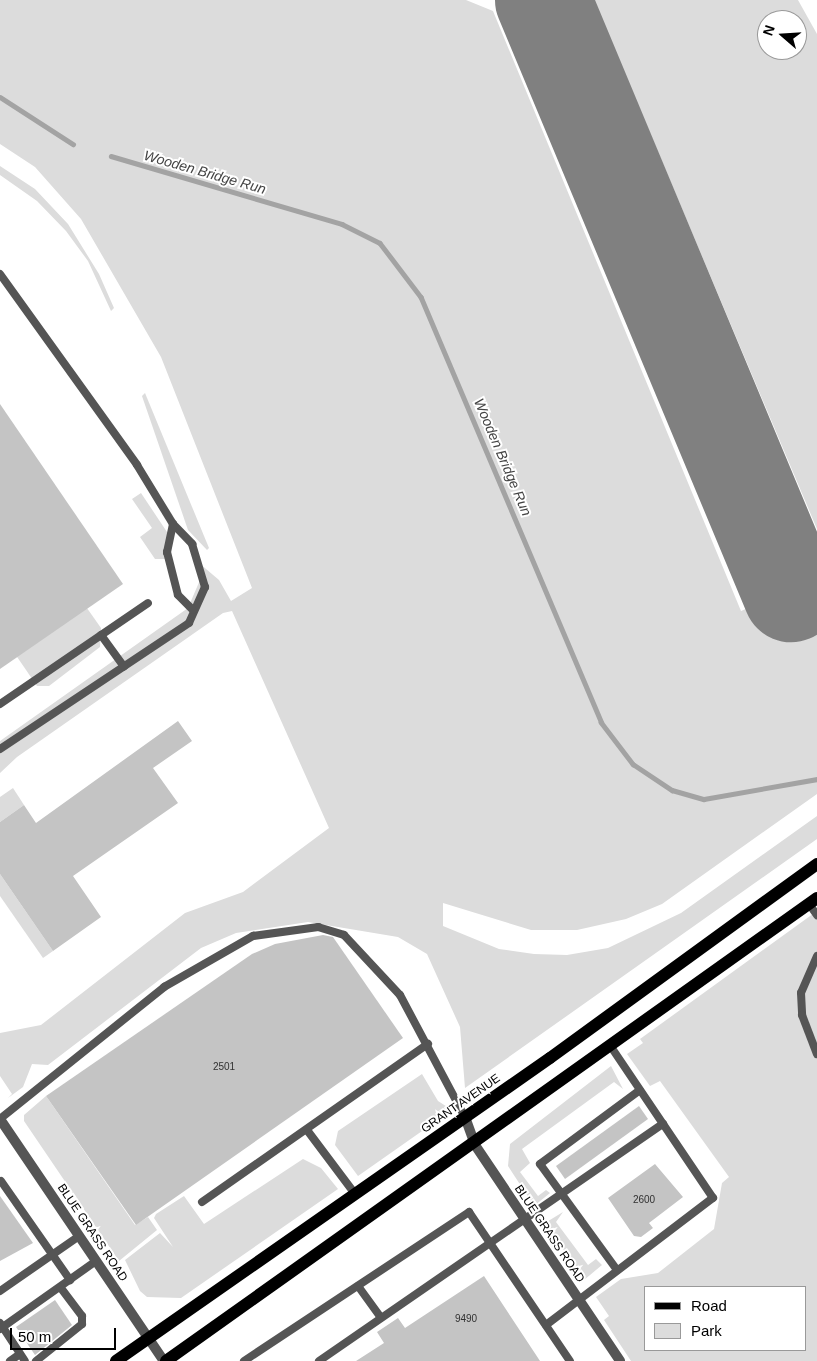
<!DOCTYPE html>
<style>
body{margin:0}
#map{position:relative;width:817px;height:1361px;overflow:hidden;background:#fff;font-family:Helvetica,sans-serif}
div>[style]{position:absolute}
.green>*{inset:0;background:#dcdcdc}
.stream>*{height:4.5px;margin:-2.25px;padding:0 2.25px;transform-origin:2.25px;border-radius:2.25px;background:#a3a3a3}
.taxiway>*{height:39px;margin:-19.5px;padding:0 19.5px;transform-origin:19.5px;border-radius:19.5px;background:#808080}
.runway>*{height:96px;margin:-48px;padding:0 48px;transform-origin:48px;border-radius:48px;background:#808080}
.building>*{inset:0;background:#c4c4c4}
.lane>*{height:8px;margin:-4px;padding:0 4px;transform-origin:4px;border-radius:4px;background:#555}
.street>*{height:10px;margin:-5px;padding:0 5px;transform-origin:5px;border-radius:5px;background:#555}
.primary>*{height:12px;margin:-6px;padding:0 6px;transform-origin:6px;border-radius:6px;background:#000}
span{translate:-50% -50%;white-space:nowrap;text-align:center;line-height:1.15;-webkit-text-stroke:4px #fff;paint-order:stroke}
.number-label{font-size:10px;color:#313131}
.number-label span{-webkit-text-stroke-width:0}
.street-label{font-size:12px;color:#000}
.water-label{font-size:14px;color:#444;font-style:italic}
.legend{position:absolute;left:644px;top:1286px;width:162px;height:65px;box-sizing:border-box;background:#fff;border:1px solid #999;margin:0;padding:6px 9px;list-style:none;font-size:15px;color:#000}
.legend li{display:flex;align-items:center;gap:10px;height:25px}
.legend b{width:25px;border:1px solid #999}
.north{position:absolute;left:757px;top:10px;width:50px;height:50px;box-sizing:border-box;background:#fff;border:1px solid #999;border-radius:50%;rotate:289deg;font-size:14px;font-weight:700;line-height:20px;text-align:center;color:#000}
.north::after{content:'';display:block;margin:auto;width:18px;height:22px;background:#000;clip-path:polygon(50% 0,100% 100%,50% 72%,0 100%)}
.scale{position:absolute;left:10px;top:1328px;width:106px;height:22px;box-sizing:border-box;border:2px solid #000;border-top:0;padding-left:6px;font-size:15px;line-height:18px;white-space:nowrap;color:#000;-webkit-text-stroke:4px #fff;paint-order:stroke}
</style>
<div id="map">
<div class="green">
<i style="clip-path:polygon(0 0,466px 0,493px 11px,741px 611px,817px 579px,817px 794px,662px 904px,626px 919px,577px 930px,531px 930px,443px 903px,443px 926px,499px 949px,534px 954px,567px 955px,608px 948px,681px 913px,817px 816px,817px 839px,465px 1088px,460px 1027px,427px 954px,398px 937px,308px 922px,236px 933px,201px 948px,48px 1065px,32px 1064px,23px 1087px,8px 1098px,12px 1094px,0 1076px,0 1033px,41px 1025px,185px 913px,243px 892px,329px 828px,232px 611px,223px 613px,17px 757px,0 773px,0 741px,188px 608px,200px 580px,199px 563px,219px 580px,231px 601px,252px 588px,161px 357px,81px 219px,35px 167px,0 144px)"></i>
<i style="clip-path:polygon(evenodd,594px 0,798px 0,817px 34px,817px 529px,594px 0,767px 20px,797px 20px,797px 50px,767px 50px,767px 20px)"></i>
<i style="clip-path:polygon(0 166px,35px 189px,68px 224px,99px 274px,114px 308px,111px 311px,88px 261px,66px 231px,37px 201px,0 175px)"></i>
<i style="clip-path:polygon(145px 393px,209px 548px,207px 550px,188px 530px,142px 396px)"></i>
<i style="clip-path:polygon(141px 493px,173px 541px,168px 559px,155px 559px,140px 537px,152px 528px,132px 499px)"></i>
<i style="clip-path:polygon(70px 584px,101px 628px,100px 647px,49px 686px,37px 686px,0 632px)"></i>
<i style="clip-path:polygon(13px 788px,24px 805px,0 822px,0 797px)"></i>
<i style="clip-path:polygon(0 874px,53px 951px,43px 958px,0 896px)"></i>
<i style="clip-path:polygon(evenodd,817px 911px,817px 1361px,631px 1361px,604px 1320px,609px 1316px,596px 1297px,621px 1279px,658px 1273px,714px 1229px,722px 1183px,729px 1177px,660px 1081px,650px 1086px,627px 1054px,643px 1043px,640px 1039px,817px 911px,646px 1287px,806px 1287px,806px 1350px,646px 1350px,646px 1287px)"></i>
<i style="clip-path:polygon(611px 1066px,623px 1089px,614px 1082px,522px 1149px,530px 1163px,520px 1172px,538px 1196px,546px 1190px,550px 1193px,534px 1206px,508px 1166px,510px 1144px)"></i>
<i style="clip-path:polygon(422px 1074px,438px 1101px,452px 1110px,358px 1176px,335px 1145px,338px 1131px)"></i>
<i style="clip-path:polygon(46px 1096px,135px 1225px,148px 1217px,157px 1230px,119px 1261px,24px 1121px,24px 1115px)"></i>
<i style="clip-path:polygon(303px 1159px,321px 1168px,338px 1189px,181px 1298px,147px 1297px,140px 1291px,125px 1260px,160px 1233px,173px 1247px,154px 1218px,156px 1214px,184px 1196px,204px 1224px)"></i>
<i style="clip-path:polygon(563px 1212px,556px 1222px,588px 1265px,596px 1259px,602px 1265px,584px 1280px,545px 1223px)"></i>
</div>
<div class="stream">
<i style="left:0;top:97px;width:87px;rotate:32.8deg"></i>
<i style="left:111px;top:156px;width:241px;rotate:16.4deg"></i>
<i style="left:342px;top:224px;width:42px;rotate:26.6deg"></i>
<i style="left:380px;top:243px;width:68px;rotate:52.8deg"></i>
<i style="left:421px;top:297px;width:462px;rotate:67deg"></i>
<i style="left:601px;top:722px;width:53px;rotate:52.7deg"></i>
<i style="left:633px;top:764px;width:47px;rotate:33.7deg"></i>
<i style="left:672px;top:790px;width:33px;rotate:16deg"></i>
<i style="left:704px;top:799px;width:115px;rotate:-10deg"></i>
</div>
<div class="taxiway">
<i style="left:568px;top:62px;width:32px;rotate:-103deg"></i>
<i style="left:561px;top:31px;width:32px;rotate:-76deg"></i>
<i style="left:783px;top:574px;width:36px;rotate:-21deg"></i>
</div>
<div class="runway">
<i style="left:543px;top:0;width:644px;rotate:67.34deg"></i>
</div>
<div class="building">
<i style="clip-path:polygon(0 404px,123px 584px,0 669px)"></i>
<i style="clip-path:polygon(178px 721px,192px 741px,153px 768px,178px 803px,73px 876px,101px 917px,53px 951px,0 874px,0 822px,24px 805px,36px 823px)"></i>
<i style="clip-path:polygon(323px 935px,333px 937px,403px 1038px,136px 1225px,46px 1096px,252px 954px,275px 944px)"></i>
<i style="clip-path:polygon(639px 1106px,648px 1119px,565px 1179px,556px 1166px)"></i>
<i style="clip-path:polygon(655px 1164px,683px 1197px,649px 1223px,653px 1228px,641px 1237px,634px 1236px,608px 1198px)"></i>
<i style="clip-path:polygon(0 1196px,33px 1243px,0 1261px)"></i>
<i style="clip-path:polygon(484px 1276px,540px 1361px,356px 1361px,384px 1343px,377px 1332px,398px 1318px,405px 1328px)"></i>
<i style="clip-path:polygon(55px 1300px,72px 1325px,35px 1355px,16px 1327px)"></i>
</div>
<div class="lane">
<i style="left:0;top:274px;width:235px;rotate:54.3deg"></i>
<i style="left:137px;top:465px;width:69px;rotate:58.6deg"></i>
<i style="left:173px;top:524px;width:28px;rotate:46deg"></i>
<i style="left:192px;top:544px;width:45px;rotate:73.2deg"></i>
<i style="left:205px;top:587px;width:39px;rotate:114deg"></i>
<i style="left:189px;top:623px;width:227px;rotate:146.3deg"></i>
<i style="left:173px;top:524px;width:29px;rotate:102deg"></i>
<i style="left:167px;top:552px;width:44px;rotate:75.7deg"></i>
<i style="left:178px;top:595px;width:21px;rotate:45deg"></i>
<i style="left:101px;top:635px;width:39px;rotate:54deg"></i>
<i style="left:0;top:704px;width:179px;rotate:-34.3deg"></i>
<i style="left:809px;top:904px;width:14px;rotate:54deg"></i>
<i style="left:817px;top:956px;width:40px;rotate:113.4deg"></i>
<i style="left:801px;top:993px;width:22px;rotate:87deg"></i>
<i style="left:802px;top:1015px;width:42px;rotate:69deg"></i>
<i style="left:0;top:1119px;width:211px;rotate:-38.8deg"></i>
<i style="left:164px;top:987px;width:103px;rotate:-29.8deg"></i>
<i style="left:253px;top:936px;width:66px;rotate:-7.9deg"></i>
<i style="left:318px;top:927px;width:27px;rotate:17deg"></i>
<i style="left:344px;top:935px;width:82px;rotate:47deg"></i>
<i style="left:400px;top:995px;width:138px;rotate:62deg"></i>
<i style="left:307px;top:1130px;width:80px;rotate:53.1deg"></i>
<i style="left:1px;top:1181px;width:121px;rotate:55.1deg"></i>
<i style="left:202px;top:1202px;width:276px;rotate:-35deg"></i>
<i style="left:617px;top:1270px;width:131px;rotate:-126deg"></i>
<i style="left:540px;top:1164px;width:124px;rotate:-36.5deg"></i>
<i style="left:358px;top:1286px;width:39px;rotate:54deg"></i>
<i style="left:0;top:1291px;width:96px;rotate:-34.8deg"></i>
<i style="left:0;top:1323px;width:45px;rotate:56.7deg"></i>
<i style="left:546px;top:1325px;width:210px;rotate:-37.3deg"></i>
<i style="left:713px;top:1198px;width:182px;rotate:-124deg"></i>
<i style="left:0;top:1329px;width:118px;rotate:-35.3deg"></i>
<i style="left:10px;top:1361px;width:12px;rotate:-35deg"></i>
<i style="left:36px;top:1361px;width:59px;rotate:-38.8deg"></i>
<i style="left:82px;top:1324px;width:8px;rotate:-90deg"></i>
<i style="left:82px;top:1316px;width:36px;rotate:-127deg"></i>
<i style="left:244px;top:1361px;width:270px;rotate:-33.5deg"></i>
<i style="left:469px;top:1212px;width:180px;rotate:55.9deg"></i>
<i style="left:319px;top:1361px;width:418px;rotate:-34.6deg"></i>
</div>
<div class="street">
<i style="left:465px;top:1117px;width:30px;rotate:70deg"></i>
<i style="left:475px;top:1145px;width:260px;rotate:56.1deg"></i>
<i style="left:0;top:1119px;width:292px;rotate:55.9deg"></i>
</div>
<div class="primary">
<i style="left:116px;top:1361px;width:529px;rotate:-34.92deg"></i>
<i style="left:550px;top:1058px;width:330px;rotate:-36deg"></i>
<i style="left:166px;top:1361px;width:799px;rotate:-35.42deg"></i>
</div>
<div class="number-label">
<span style="left:224px;top:1067px">2501</span>
<span style="left:644px;top:1200px">2600</span>
<span style="left:466px;top:1319px">9490</span>
</div>
<div class="street-label">
<span style="left:461px;top:1104px;rotate:-35deg">GRANT AVENUE</span>
<span style="left:92px;top:1233px;rotate:56deg">BLUE GRASS ROAD</span>
<span style="left:549px;top:1234px;rotate:56deg">BLUE GRASS ROAD</span>
</div>
<div class="water-label">
<span style="left:205px;top:172px;rotate:16deg">Wooden Bridge Run</span>
<span style="left:503px;top:457px;rotate:67deg">Wooden Bridge Run</span>
</div>
<ul class="legend">
<li><b style="height:6px;background:#000"></b>Road</li>
<li><b style="height:14px;background:#dcdcdc"></b>Park</li>
</ul>
<div class="north">N</div>
<div class="scale">50 m</div>
</div>
